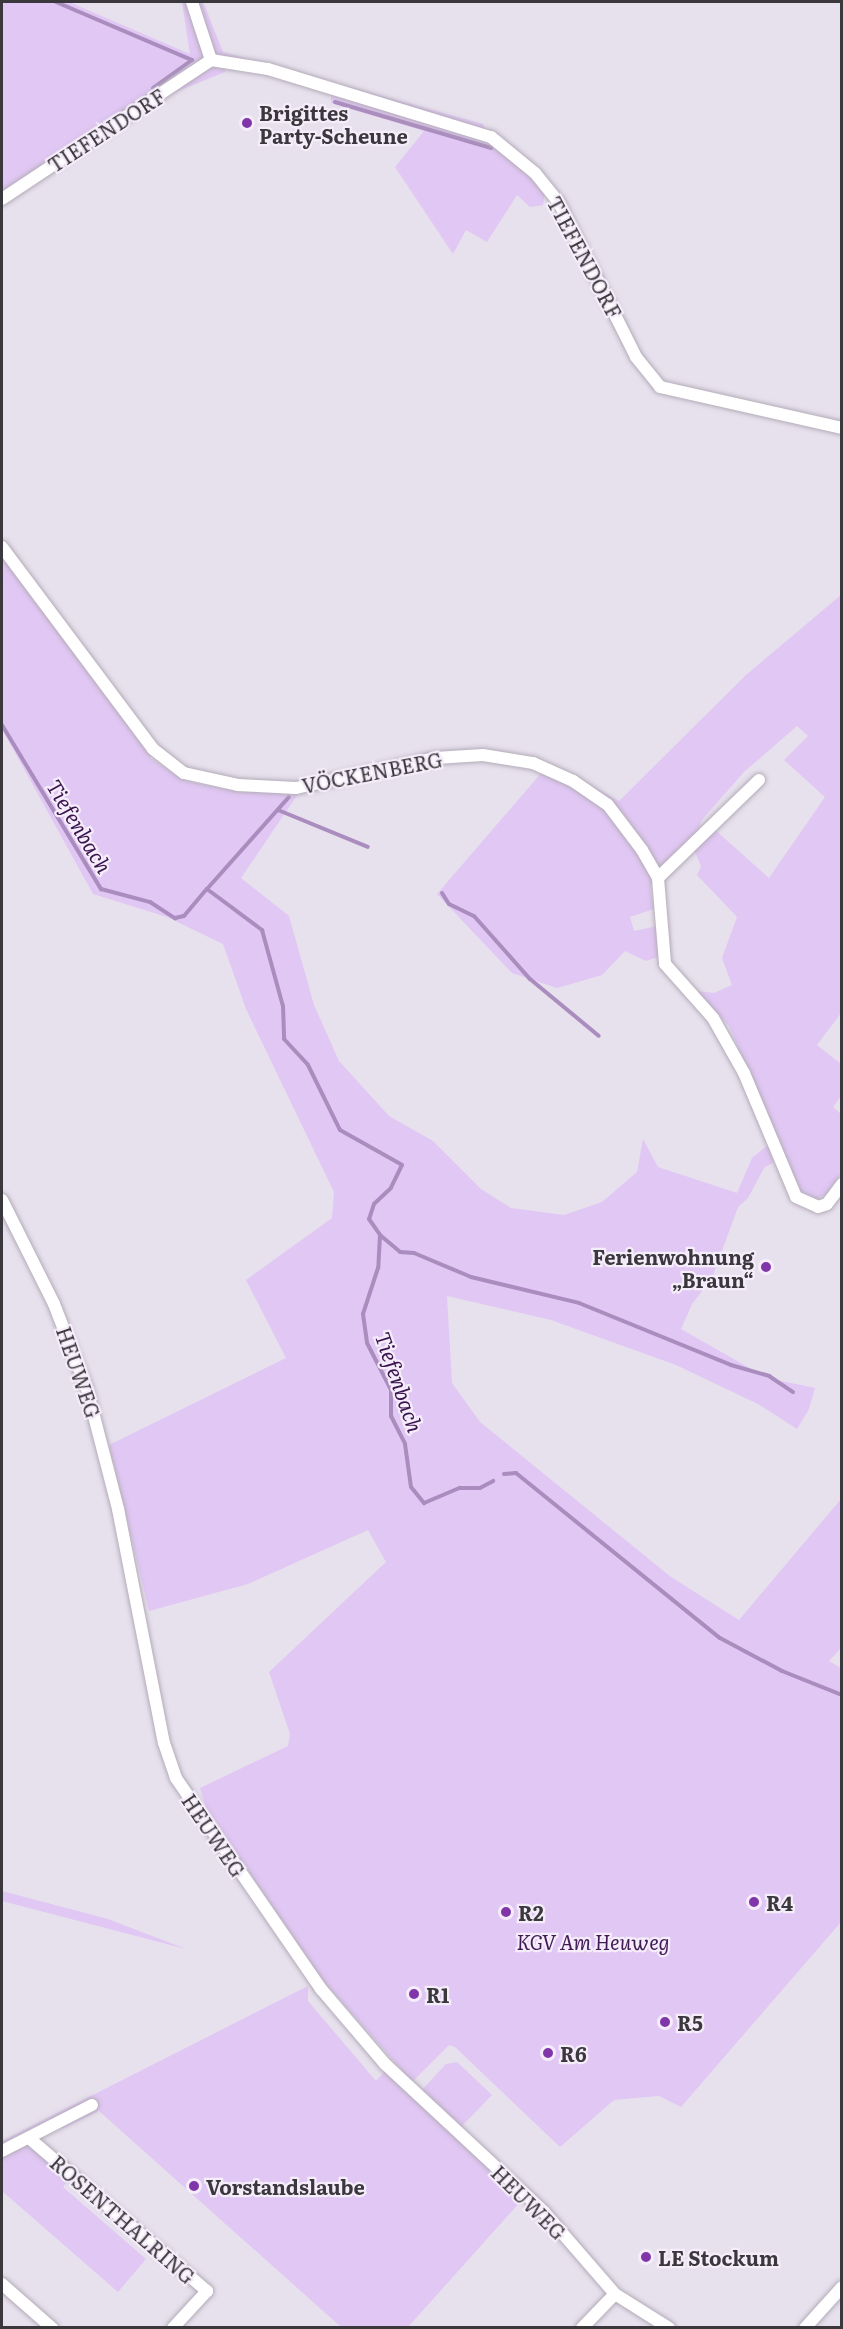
<!DOCTYPE html>
<meta charset="utf-8">
<style>
body{margin:0}
#map{position:relative;width:843px;height:2329px;overflow:hidden;background:#e7e0ed;font-family:Literata,serif}
div>[style]{position:absolute}
.green>*{inset:0;background:#e1c7f4}
.stream>*{height:4px;margin:-2px;padding:0 2px;transform-origin:2px;border-radius:2px;background:#aa8dbe}
.roads{filter:drop-shadow(0 0 2px #b3acb8) drop-shadow(0 0 2px #b3acb8)}
.street>*{height:12px;margin:-6px;padding:0 6px;transform-origin:6px;border-radius:6px;background:#fff}
.dots>*{width:16px;height:16px;translate:-50% -50%;box-sizing:border-box;border:3px solid #f5edfa;border-radius:50%}
span{translate:-50% -50%;white-space:nowrap;text-align:center;line-height:1.15;-webkit-text-stroke:4.5px #f5edfa;paint-order:stroke}
.poi-label{font-size:20px;color:#3b383d;font-weight:700}
.left{translate:0 -50%;text-align:left}
.right{translate:-100% -50%;text-align:right}
.street-label{font-size:20px;color:#3b383d}
.park-label{font-size:20px;color:#411b56;font-style:italic}
.water-label{font-size:21px;color:#3a144f;font-style:italic}
.frame{position:absolute;inset:0;border:3px solid #3b383d;pointer-events:none}
</style>
<div id="map">
<div class="green">
<i style="clip-path:polygon(2px 2px,69px 2px,190px 54px,182px 2px,203px 2px,223px 52px,483px 124px,489px 141px,545px 191px,543px 205px,530px 207px,517px 195px,487px 242px,466px 230px,453px 254px,395px 167px,424px 131px,331px 103px,331px 84px,230px 59px,225px 72px,166px 96px,2px 206px)"></i>
<i style="clip-path:polygon(2px 537px,154px 745px,150px 758px,186px 781px,239px 792px,300px 791px,241px 878px,289px 916px,314px 1005px,339px 1061px,389px 1116px,433px 1141px,481px 1189px,511px 1208px,564px 1215px,602px 1202px,637px 1172px,643px 1139px,658px 1167px,737px 1193px,752px 1158px,768px 1145px,774px 1162px,764px 1168px,748px 1198px,738px 1207px,712px 1278px,692px 1304px,681px 1329px,767px 1378px,815px 1388px,809px 1409px,797px 1429px,758px 1404px,676px 1365px,551px 1320px,447px 1296px,452px 1383px,480px 1422px,671px 1577px,739px 1620px,841px 1499px,841px 1648px,829px 1661px,842px 1669px,841px 1922px,681px 2107px,659px 2096px,614px 2100px,560px 2147px,455px 2047px,449px 2045px,412px 2082px,320px 1977px,206px 1808px,200px 1788px,288px 1746px,290px 1734px,269px 1672px,386px 1562px,368px 1530px,248px 1584px,149px 1611px,109px 1445px,286px 1358px,246px 1280px,332px 1218px,334px 1192px,246px 1009px,223px 944px,167px 917px,93px 894px,2px 729px)"></i>
<i style="clip-path:polygon(841px 595px,841px 1013px,817px 1045px,841px 1064px,841px 1096px,833px 1107px,841px 1114px,842px 1173px,825px 1195px,816px 1199px,799px 1191px,729px 1026px,697px 991px,714px 993px,732px 985px,722px 958px,737px 917px,697px 875px,701px 866px,694px 850px,714px 829px,769px 878px,825px 797px,784px 760px,808px 736px,797px 726px,744px 772px,701px 821px,697px 836px,658px 871px,650px 887px,654px 909px,630px 917px,634px 931px,658px 926px,661px 956px,646px 961px,625px 951px,602px 975px,557px 988px,512px 973px,437px 894px,543px 771px,571px 774px,619px 801px,746px 675px)"></i>
<i style="clip-path:polygon(2px 1891px,108px 1919px,186px 1949px,2px 1901px)"></i>
<i style="clip-path:polygon(308px 1986px,308px 2001px,376px 2081px,385px 2071px,522px 2200px,408px 2327px,341px 2327px,99px 2111px,62px 2129px,56px 2119px,2px 2146px,2px 2141px)"></i>
<i style="clip-path:polygon(457px 2062px,492px 2095px,461px 2127px,422px 2090px,446px 2064px)"></i>
<i style="clip-path:polygon(29px 2144px,70px 2178px,63px 2187px,146px 2259px,118px 2292px,2px 2191px,2px 2156px)"></i>
</div>
<div class="stream">
<i style="left:56px;top:2px;width:148px;rotate:23.1deg"></i>
<i style="left:192px;top:60px;width:48px;rotate:144.3deg"></i>
<i style="left:335px;top:102px;width:163px;rotate:16.4deg"></i>
<i style="left:2px;top:725px;width:192px;rotate:58.9deg"></i>
<i style="left:101px;top:889px;width:51px;rotate:14.9deg"></i>
<i style="left:150px;top:902px;width:30px;rotate:33deg"></i>
<i style="left:175px;top:918px;width:9px;rotate:-13deg"></i>
<i style="left:184px;top:916px;width:35px;rotate:-50deg"></i>
<i style="left:207px;top:889px;width:69px;rotate:36.7deg"></i>
<i style="left:262px;top:930px;width:79px;rotate:74.6deg"></i>
<i style="left:283px;top:1006px;width:33px;rotate:88deg"></i>
<i style="left:284px;top:1039px;width:35px;rotate:47deg"></i>
<i style="left:308px;top:1065px;width:72px;rotate:63.8deg"></i>
<i style="left:340px;top:1130px;width:71px;rotate:29.4deg"></i>
<i style="left:402px;top:1165px;width:25px;rotate:116deg"></i>
<i style="left:391px;top:1188px;width:23px;rotate:137deg"></i>
<i style="left:374px;top:1204px;width:16px;rotate:108deg"></i>
<i style="left:369px;top:1219px;width:19px;rotate:55deg"></i>
<i style="left:380px;top:1235px;width:33px;rotate:93deg"></i>
<i style="left:378px;top:1268px;width:48px;rotate:108.1deg"></i>
<i style="left:363px;top:1314px;width:29px;rotate:82deg"></i>
<i style="left:367px;top:1343px;width:53px;rotate:62.9deg"></i>
<i style="left:391px;top:1390px;width:26px;rotate:90deg"></i>
<i style="left:391px;top:1416px;width:31px;rotate:63deg"></i>
<i style="left:405px;top:1444px;width:43px;rotate:82.1deg"></i>
<i style="left:411px;top:1487px;width:21px;rotate:51deg"></i>
<i style="left:424px;top:1503px;width:39px;rotate:-23deg"></i>
<i style="left:460px;top:1488px;width:20px"></i>
<i style="left:480px;top:1488px;width:15px;rotate:-28deg"></i>
<i style="left:278px;top:810px;width:97px;rotate:22.3deg"></i>
<i style="left:207px;top:889px;width:123px;rotate:-48.3deg"></i>
<i style="left:442px;top:893px;width:13px;rotate:58deg"></i>
<i style="left:449px;top:904px;width:28px;rotate:26deg"></i>
<i style="left:474px;top:916px;width:84px;rotate:48.4deg"></i>
<i style="left:530px;top:979px;width:89px;rotate:39.6deg"></i>
<i style="left:380px;top:1235px;width:26px;rotate:40deg"></i>
<i style="left:400px;top:1252px;width:14px;rotate:4deg"></i>
<i style="left:414px;top:1253px;width:62px;rotate:22.8deg"></i>
<i style="left:471px;top:1277px;width:111px;rotate:13.5deg"></i>
<i style="left:579px;top:1303px;width:164px;rotate:22.2deg"></i>
<i style="left:731px;top:1365px;width:40px;rotate:16deg"></i>
<i style="left:769px;top:1376px;width:29px;rotate:34deg"></i>
<i style="left:504px;top:1474px;width:12px;rotate:-5deg"></i>
<i style="left:516px;top:1473px;width:262px;rotate:39deg"></i>
<i style="left:720px;top:1638px;width:70px;rotate:28deg"></i>
<i style="left:782px;top:1671px;width:65px;rotate:21.8deg"></i>
</div>
<div class="roads">
<div class="street">
<i style="left:192px;top:2px;width:61px;rotate:71.9deg"></i>
<i style="left:211px;top:60px;width:58px;rotate:9deg"></i>
<i style="left:268px;top:69px;width:233px;rotate:17deg"></i>
<i style="left:491px;top:137px;width:57px;rotate:39.3deg"></i>
<i style="left:535px;top:173px;width:36px;rotate:51deg"></i>
<i style="left:558px;top:201px;width:174px;rotate:63.4deg"></i>
<i style="left:636px;top:357px;width:38px;rotate:51deg"></i>
<i style="left:660px;top:387px;width:187px;rotate:12.7deg"></i>
<i style="left:2px;top:199px;width:251px;rotate:-33.6deg"></i>
<i style="left:2px;top:547px;width:252px;rotate:53.2deg"></i>
<i style="left:153px;top:749px;width:39px;rotate:38deg"></i>
<i style="left:184px;top:773px;width:55px;rotate:12.5deg"></i>
<i style="left:238px;top:785px;width:58px;rotate:3deg"></i>
<i style="left:296px;top:788px;width:142px;rotate:-12.2deg"></i>
<i style="left:435px;top:758px;width:48px;rotate:-3.6deg"></i>
<i style="left:483px;top:755px;width:51px;rotate:9.1deg"></i>
<i style="left:533px;top:763px;width:44px;rotate:24.2deg"></i>
<i style="left:573px;top:781px;width:42px;rotate:34.4deg"></i>
<i style="left:608px;top:805px;width:56px;rotate:52.9deg"></i>
<i style="left:642px;top:850px;width:32px;rotate:60deg"></i>
<i style="left:759px;top:780px;width:141px;rotate:135.9deg"></i>
<i style="left:658px;top:878px;width:86px;rotate:85.3deg"></i>
<i style="left:665px;top:964px;width:72px;rotate:48.4deg"></i>
<i style="left:713px;top:1018px;width:63px;rotate:60.6deg"></i>
<i style="left:744px;top:1073px;width:134px;rotate:67.2deg"></i>
<i style="left:796px;top:1197px;width:24px;rotate:24deg"></i>
<i style="left:818px;top:1207px;width:9px;rotate:-18deg"></i>
<i style="left:827px;top:1204px;width:25px;rotate:-53deg"></i>
<i style="left:2px;top:1200px;width:116px;rotate:63.4deg"></i>
<i style="left:54px;top:1304px;width:91px;rotate:68.8deg"></i>
<i style="left:87px;top:1389px;width:124px;rotate:75.5deg"></i>
<i style="left:118px;top:1509px;width:238px;rotate:78.9deg"></i>
<i style="left:164px;top:1743px;width:37px;rotate:71deg"></i>
<i style="left:176px;top:1778px;width:256px;rotate:55.5deg"></i>
<i style="left:321px;top:1989px;width:99px;rotate:49.5deg"></i>
<i style="left:385px;top:2064px;width:217px;rotate:42.9deg"></i>
<i style="left:544px;top:2212px;width:108px;rotate:49.1deg"></i>
<i style="left:615px;top:2294px;width:64px;rotate:32.2deg"></i>
<i style="left:29px;top:2138px;width:235px;rotate:40.7deg"></i>
<i style="left:207px;top:2291px;width:50px;rotate:132.6deg"></i>
<i style="left:2px;top:2151px;width:101px;rotate:-27.1deg"></i>
<i style="left:2px;top:2284px;width:67px;rotate:41.3deg"></i>
<i style="left:582px;top:2328px;width:47px;rotate:-45.9deg"></i>
<i style="left:805px;top:2328px;width:55px;rotate:-47.9deg"></i>
</div>
</div>
<div class="dots">
<i style="left:247px;top:123px;background:#8036a8"></i>
<i style="left:766px;top:1267px;background:#8036a8"></i>
<i style="left:754px;top:1902px;background:#8036a8"></i>
<i style="left:506px;top:1912px;background:#8036a8"></i>
<i style="left:414px;top:1994px;background:#8036a8"></i>
<i style="left:665px;top:2022px;background:#8036a8"></i>
<i style="left:548px;top:2053px;background:#8036a8"></i>
<i style="left:194px;top:2186px;background:#8036a8"></i>
<i style="left:646px;top:2257px;background:#8036a8"></i>
</div>
<div class="poi-label">
<span class="left" style="left:259px;top:124px">Brigittes<br>Party-Scheune</span>
<span class="right" style="left:754px;top:1268px">Ferienwohnung<br>„Braun“</span>
<span class="left" style="left:766px;top:1902px">R4</span>
<span class="left" style="left:518px;top:1912px">R2</span>
<span class="left" style="left:426px;top:1994px">R1</span>
<span class="left" style="left:677px;top:2022px">R5</span>
<span class="left" style="left:560px;top:2053px">R6</span>
<span class="left" style="left:206px;top:2186px">Vorstandslaube</span>
<span class="left" style="left:658px;top:2257px">LE Stockum</span>
</div>
<div class="street-label">
<span style="left:106px;top:130px;rotate:-33deg">TIEFENDORF</span>
<span style="left:585px;top:257px;rotate:62deg">TIEFENDORF</span>
<span style="left:372px;top:772px;rotate:-11deg">VÖCKENBERG</span>
<span style="left:79px;top:1372px;rotate:71deg">HEUWEG</span>
<span style="left:214px;top:1835px;rotate:56deg">HEUWEG</span>
<span style="left:529px;top:2202px;rotate:45deg">HEUWEG</span>
<span style="left:123px;top:2219px;rotate:41deg">ROSENTHALRING</span>
</div>
<div class="park-label">
<span style="left:593px;top:1941px">KGV Am Heuweg</span>
</div>
<div class="water-label">
<span style="left:80px;top:826px;rotate:59deg">Tiefenbach</span>
<span style="left:400px;top:1382px;rotate:71deg">Tiefenbach</span>
</div>
<div class="frame"></div>
</div>
